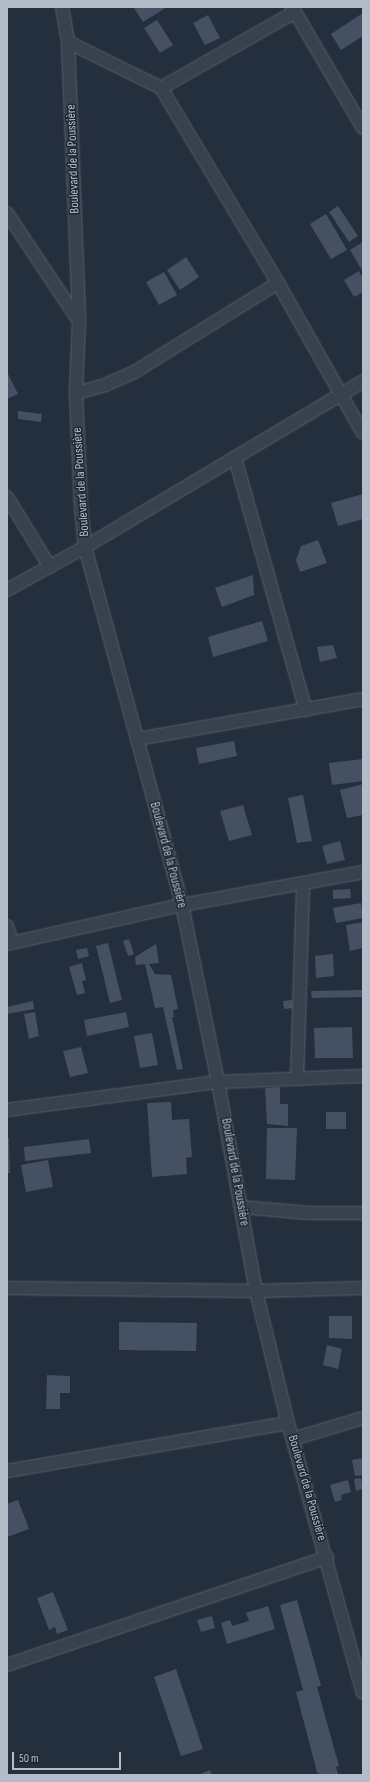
<!DOCTYPE html>
<meta charset="utf-8">
<style>
body{margin:0}
#map{position:relative;width:370px;height:1782px;overflow:hidden;background:#242f3e;font-family:"Sofia Sans Condensed",sans-serif}
div>[style]{position:absolute}
.building>*{inset:0;background:#455162}
.roads{filter:drop-shadow(0 0 1px #565f6c) drop-shadow(0 0 1px #565f6c)}
.minor>*{height:12px;margin:-6px;padding:0 6px;transform-origin:6px;border-radius:6px;background:#38414e}
span{translate:-50% -50%;white-space:nowrap;text-align:center;line-height:1.15;-webkit-text-stroke:3px #1d2633;paint-order:stroke}
.street-label{font-size:13px;color:#b4bcc9}
.frame{position:absolute;inset:0;border:8px solid #b4bcc9;pointer-events:none}
.scale{position:absolute;left:12px;top:1752px;width:109px;height:18px;box-sizing:border-box;border:2px solid #b4bcc9;border-top:0;padding-left:5px;font-size:12px;line-height:14px;white-space:nowrap;color:#b4bcc9;-webkit-text-stroke:3px #1d2633;paint-order:stroke}
</style>
<div id="map">
<div class="building">
<i style="clip-path:polygon(136px 7px,167px 7px,143px 22px,134px 8px)"></i>
<i style="clip-path:polygon(363px 13px,363px 36px,341px 50px,331px 34px)"></i>
<i style="clip-path:polygon(208px 15px,220px 38px,205px 45px,193px 23px)"></i>
<i style="clip-path:polygon(157px 20px,173px 45px,160px 53px,144px 28px)"></i>
<i style="clip-path:polygon(338px 206px,358px 236px,349px 242px,329px 212px)"></i>
<i style="clip-path:polygon(326px 214px,347px 250px,331px 259px,310px 224px)"></i>
<i style="clip-path:polygon(363px 242px,363px 272px,350px 250px)"></i>
<i style="clip-path:polygon(186px 257px,199px 277px,180px 290px,167px 270px)"></i>
<i style="clip-path:polygon(359px 271px,363px 279px,363px 292px,354px 297px,344px 280px)"></i>
<i style="clip-path:polygon(164px 272px,177px 295px,159px 305px,146px 282px)"></i>
<i style="clip-path:polygon(8px 374px,18px 394px,7px 399px,7px 375px)"></i>
<i style="clip-path:polygon(18px 411px,42px 414px,41px 422px,18px 419px)"></i>
<i style="clip-path:polygon(363px 494px,363px 519px,338px 526px,331px 503px)"></i>
<i style="clip-path:polygon(318px 540px,327px 563px,300px 572px,296px 560px,301px 546px)"></i>
<i style="clip-path:polygon(253px 575px,254px 595px,222px 607px,215px 588px)"></i>
<i style="clip-path:polygon(262px 621px,268px 641px,213px 657px,208px 637px)"></i>
<i style="clip-path:polygon(333px 645px,337px 658px,320px 662px,317px 647px)"></i>
<i style="clip-path:polygon(234px 741px,237px 756px,199px 764px,196px 748px)"></i>
<i style="clip-path:polygon(363px 759px,363px 781px,332px 785px,329px 763px)"></i>
<i style="clip-path:polygon(363px 784px,363px 815px,347px 818px,340px 790px)"></i>
<i style="clip-path:polygon(303px 795px,312px 841px,297px 843px,288px 798px)"></i>
<i style="clip-path:polygon(243px 805px,252px 835px,229px 841px,220px 811px)"></i>
<i style="clip-path:polygon(340px 841px,345px 860px,327px 864px,322px 846px)"></i>
<i style="clip-path:polygon(350px 889px,351px 898px,333px 899px,333px 890px)"></i>
<i style="clip-path:polygon(361px 903px,363px 918px,336px 923px,333px 908px)"></i>
<i style="clip-path:polygon(363px 922px,363px 948px,350px 951px,346px 925px)"></i>
<i style="clip-path:polygon(129px 939px,134px 954px,128px 956px,123px 941px)"></i>
<i style="clip-path:polygon(108px 943px,122px 1000px,110px 1003px,96px 946px)"></i>
<i style="clip-path:polygon(156px 944px,159px 963px,149px 964px,155px 974px,171px 975px,178px 1009px,173px 1010px,174px 1017px,172px 1017px,183px 1069px,177px 1070px,163px 1007px,155px 1008px,145px 964px,136px 965px,135px 957px)"></i>
<i style="clip-path:polygon(87px 948px,89px 956px,78px 959px,76px 950px)"></i>
<i style="clip-path:polygon(333px 954px,334px 976px,316px 978px,315px 956px)"></i>
<i style="clip-path:polygon(82px 963px,86px 980px,82px 981px,85px 993px,77px 995px,69px 967px)"></i>
<i style="clip-path:polygon(363px 990px,363px 997px,312px 998px,311px 991px)"></i>
<i style="clip-path:polygon(292px 1000px,293px 1008px,284px 1009px,283px 1001px)"></i>
<i style="clip-path:polygon(33px 1001px,34px 1009px,7px 1014px,7px 1007px)"></i>
<i style="clip-path:polygon(35px 1012px,39px 1036px,29px 1039px,24px 1014px)"></i>
<i style="clip-path:polygon(126px 1012px,129px 1027px,87px 1036px,84px 1020px)"></i>
<i style="clip-path:polygon(352px 1027px,353px 1058px,315px 1058px,314px 1028px)"></i>
<i style="clip-path:polygon(152px 1033px,158px 1065px,140px 1068px,134px 1036px)"></i>
<i style="clip-path:polygon(81px 1047px,88px 1073px,70px 1077px,63px 1051px)"></i>
<i style="clip-path:polygon(280px 1087px,280px 1104px,288px 1104px,288px 1126px,267px 1124px,265px 1088px)"></i>
<i style="clip-path:polygon(171px 1102px,172px 1120px,189px 1119px,192px 1157px,186px 1158px,187px 1174px,152px 1177px,147px 1103px)"></i>
<i style="clip-path:polygon(326px 1112px,346px 1112px,346px 1129px,326px 1129px)"></i>
<i style="clip-path:polygon(267px 1128px,297px 1128px,295px 1180px,266px 1179px)"></i>
<i style="clip-path:polygon(7px 1138px,9px 1138px,10px 1173px,7px 1173px)"></i>
<i style="clip-path:polygon(89px 1139px,91px 1153px,25px 1161px,24px 1147px)"></i>
<i style="clip-path:polygon(48px 1160px,53px 1187px,26px 1192px,21px 1165px)"></i>
<i style="clip-path:polygon(329px 1316px,352px 1316px,352px 1339px,329px 1338px)"></i>
<i style="clip-path:polygon(119px 1322px,197px 1323px,196px 1351px,119px 1350px)"></i>
<i style="clip-path:polygon(327px 1345px,342px 1349px,338px 1369px,323px 1365px)"></i>
<i style="clip-path:polygon(47px 1375px,70px 1376px,70px 1393px,60px 1393px,60px 1409px,46px 1409px)"></i>
<i style="clip-path:polygon(363px 1458px,363px 1475px,355px 1476px,352px 1460px)"></i>
<i style="clip-path:polygon(361px 1478px,363px 1489px,356px 1491px,354px 1479px)"></i>
<i style="clip-path:polygon(348px 1480px,351px 1492px,341px 1495px,342px 1500px,335px 1502px,330px 1485px)"></i>
<i style="clip-path:polygon(18px 1500px,29px 1529px,7px 1537px,7px 1504px)"></i>
<i style="clip-path:polygon(53px 1592px,68px 1630px,57px 1634px,55px 1627px,49px 1630px,37px 1598px)"></i>
<i style="clip-path:polygon(297px 1600px,321px 1686px,317px 1687px,339px 1766px,336px 1767px,338px 1774px,341px 1775px,320px 1775px,317px 1772px,296px 1692px,303px 1690px,280px 1605px)"></i>
<i style="clip-path:polygon(268px 1606px,275px 1629px,227px 1644px,221px 1623px,230px 1620px,232px 1626px,249px 1621px,246px 1613px)"></i>
<i style="clip-path:polygon(212px 1616px,215px 1628px,201px 1632px,197px 1620px)"></i>
<i style="clip-path:polygon(176px 1669px,203px 1749px,181px 1756px,154px 1677px)"></i>
<i style="clip-path:polygon(210px 1770px,212px 1775px,198px 1775px)"></i>
</div>
<div class="roads">
<div class="minor">
<i style="left:62px;top:7px;width:36px;rotate:80deg"></i>
<i style="left:68px;top:42px;width:279px;rotate:87.7deg"></i>
<i style="left:79px;top:321px;width:72px;rotate:92.4deg"></i>
<i style="left:76px;top:393px;width:114px;rotate:87.5deg"></i>
<i style="left:81px;top:507px;width:40px;rotate:84.3deg"></i>
<i style="left:85px;top:547px;width:371px;rotate:74.8deg"></i>
<i style="left:182px;top:905px;width:181px;rotate:78.5deg"></i>
<i style="left:218px;top:1082px;width:212px;rotate:79.7deg"></i>
<i style="left:256px;top:1291px;width:136px;rotate:76.4deg"></i>
<i style="left:288px;top:1423px;width:280px;rotate:74.5deg"></i>
<i style="left:292px;top:7px;width:140px;rotate:59.6deg"></i>
<i style="left:68px;top:42px;width:104px;rotate:26.3deg"></i>
<i style="left:161px;top:88px;width:227px;rotate:59deg"></i>
<i style="left:278px;top:283px;width:172px;rotate:60.5deg"></i>
<i style="left:161px;top:88px;width:154px;rotate:-29.6deg"></i>
<i style="left:7px;top:213px;width:128px;rotate:56.4deg"></i>
<i style="left:76px;top:393px;width:30px;rotate:-15deg"></i>
<i style="left:105px;top:385px;width:34px;rotate:-24deg"></i>
<i style="left:136px;top:371px;width:167px;rotate:-31.8deg"></i>
<i style="left:235px;top:458px;width:262px;rotate:74.3deg"></i>
<i style="left:7px;top:497px;width:82px;rotate:58.4deg"></i>
<i style="left:7px;top:590px;width:89px;rotate:-28.9deg"></i>
<i style="left:85px;top:547px;width:324px;rotate:-30.8deg"></i>
<i style="left:137px;top:739px;width:230px;rotate:-10deg"></i>
<i style="left:7px;top:926px;width:17px;rotate:73deg"></i>
<i style="left:7px;top:944px;width:179px;rotate:-12.6deg"></i>
<i style="left:182px;top:905px;width:184px;rotate:-10.3deg"></i>
<i style="left:297px;top:1079px;width:196px;rotate:-88.2deg"></i>
<i style="left:7px;top:1110px;width:213px;rotate:-7.6deg"></i>
<i style="left:218px;top:1082px;width:145px;rotate:-2.4deg"></i>
<i style="left:241px;top:1207px;width:68px;rotate:5deg"></i>
<i style="left:309px;top:1213px;width:54px"></i>
<i style="left:7px;top:1288px;width:249px;rotate:0.7deg"></i>
<i style="left:256px;top:1291px;width:107px;rotate:-1.6deg"></i>
<i style="left:293px;top:1439px;width:73px;rotate:-16.7deg"></i>
<i style="left:7px;top:1471px;width:285px;rotate:-9.7deg"></i>
<i style="left:7px;top:1665px;width:338px;rotate:-18.6deg"></i>
</div>
</div>
<div class="street-label">
<span style="left:73px;top:159px;rotate:-92deg">Boulevard de la Poussière</span>
<span style="left:81px;top:482px;rotate:-94deg">Boulevard de la Poussière</span>
<span style="left:168px;top:855px;rotate:75deg">Boulevard de la Poussière</span>
<span style="left:235px;top:1172px;rotate:80deg">Boulevard de la Poussière</span>
<span style="left:307px;top:1488px;rotate:74deg">Boulevard de la Poussière</span>
</div>
<div class="frame"></div>
<div class="scale">50 m</div>
</div>
